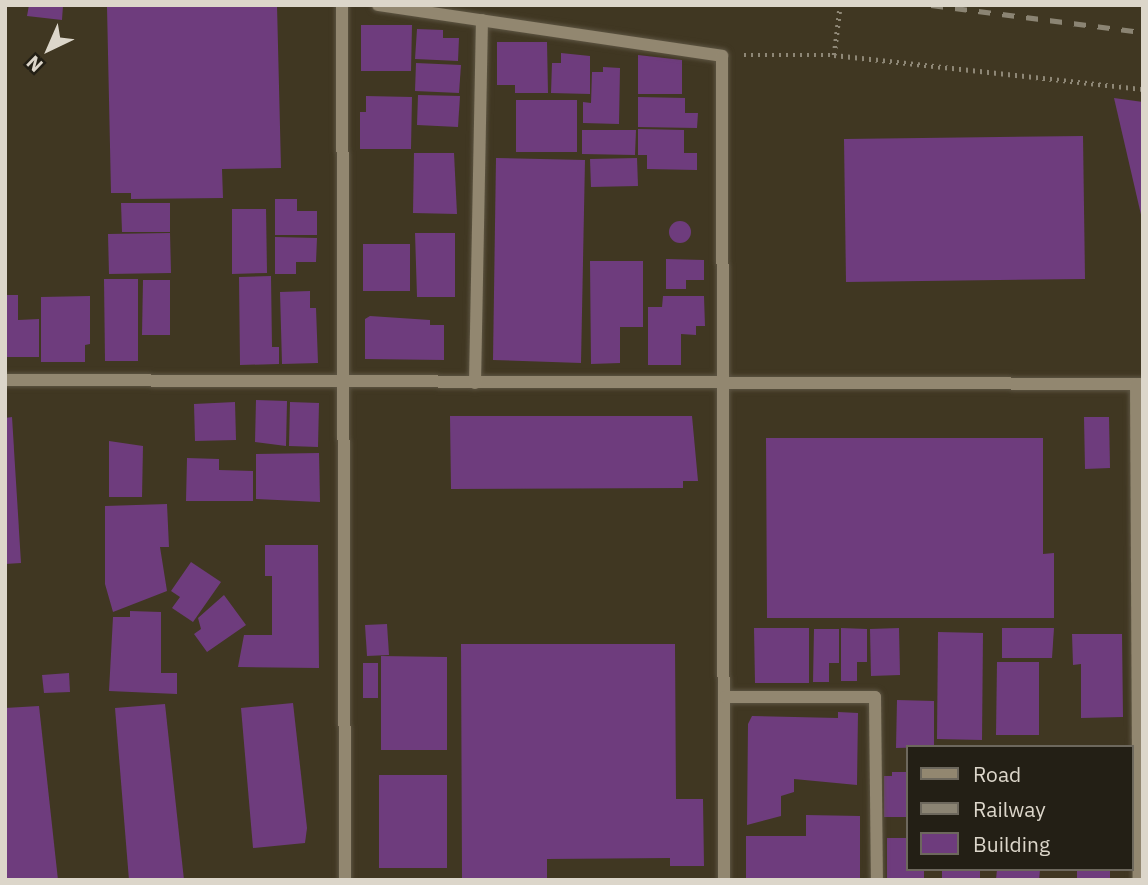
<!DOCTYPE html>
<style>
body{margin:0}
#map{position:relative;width:1148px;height:885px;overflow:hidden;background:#403722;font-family:"IBM Plex Sans",sans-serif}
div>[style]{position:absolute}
.building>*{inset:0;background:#6e3c7d}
.round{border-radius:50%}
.path>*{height:4.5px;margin-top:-2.25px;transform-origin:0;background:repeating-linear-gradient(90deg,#8e8776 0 2px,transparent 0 7px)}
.roads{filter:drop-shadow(0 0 2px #5d5543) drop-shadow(0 0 2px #5d5543)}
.minor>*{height:12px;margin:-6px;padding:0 6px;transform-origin:6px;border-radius:6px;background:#928770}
.rail>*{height:5px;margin-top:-2.5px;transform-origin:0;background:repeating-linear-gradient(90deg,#8b8473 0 12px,transparent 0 24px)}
span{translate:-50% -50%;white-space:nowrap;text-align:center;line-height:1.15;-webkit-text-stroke:6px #231f15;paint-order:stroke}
.frame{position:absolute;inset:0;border:7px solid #dcd6ca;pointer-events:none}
.legend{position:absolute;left:906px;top:745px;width:228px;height:126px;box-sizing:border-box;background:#231f15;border:2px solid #6d685d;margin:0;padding:9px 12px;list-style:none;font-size:21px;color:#dcd6ca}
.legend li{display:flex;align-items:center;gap:14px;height:35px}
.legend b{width:35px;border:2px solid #6d685d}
.north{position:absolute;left:14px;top:14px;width:70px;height:70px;-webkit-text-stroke:5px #231f15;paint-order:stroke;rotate:224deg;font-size:19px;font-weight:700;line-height:28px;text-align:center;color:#dcd6ca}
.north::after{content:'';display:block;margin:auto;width:24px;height:32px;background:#dcd6ca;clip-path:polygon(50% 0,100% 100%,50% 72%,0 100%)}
</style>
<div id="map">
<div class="building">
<i style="clip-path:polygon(29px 5px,63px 5px,62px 20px,27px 16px)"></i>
<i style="clip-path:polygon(277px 5px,281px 168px,222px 169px,223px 198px,131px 199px,131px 193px,111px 193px,107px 7px)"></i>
<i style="clip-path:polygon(361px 25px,412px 25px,411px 71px,361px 71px)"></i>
<i style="clip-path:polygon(417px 29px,443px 30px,443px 38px,459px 38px,458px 61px,415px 59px)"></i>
<i style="clip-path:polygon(497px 42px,547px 42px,548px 93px,515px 93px,515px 85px,497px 85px)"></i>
<i style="clip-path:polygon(561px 53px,590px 56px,590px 94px,551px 93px,552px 63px,561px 63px)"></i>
<i style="clip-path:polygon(638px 55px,682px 60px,682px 94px,638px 94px)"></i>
<i style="clip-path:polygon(416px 63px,461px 65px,459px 93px,415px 91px)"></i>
<i style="clip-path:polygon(603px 67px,620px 68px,619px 124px,583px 123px,583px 102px,591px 103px,592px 72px,603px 72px)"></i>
<i style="clip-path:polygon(418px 95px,460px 96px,458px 127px,417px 125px)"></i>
<i style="clip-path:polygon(366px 96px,412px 97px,411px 149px,360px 149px,360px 112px,366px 112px)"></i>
<i style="clip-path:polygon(638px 97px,685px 98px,685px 113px,698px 113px,697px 128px,638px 127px)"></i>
<i style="clip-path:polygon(1114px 98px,1143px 102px,1143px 218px,1142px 219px)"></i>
<i style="clip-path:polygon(516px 100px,577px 100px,577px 152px,516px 152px)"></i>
<i style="clip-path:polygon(638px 129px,684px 130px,684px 153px,697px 153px,697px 170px,647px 169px,647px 155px,638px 155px)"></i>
<i style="clip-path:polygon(582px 130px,636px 130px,635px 155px,582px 154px)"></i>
<i style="clip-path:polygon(1083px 136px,1085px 279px,846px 282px,844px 139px)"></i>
<i style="clip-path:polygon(414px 153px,454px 153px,457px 214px,413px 213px)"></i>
<i style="clip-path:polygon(496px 158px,585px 160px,581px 363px,493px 360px)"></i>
<i style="clip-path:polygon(637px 158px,638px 186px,591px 187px,590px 159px)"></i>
<i style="clip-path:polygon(275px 199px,297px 199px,297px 211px,317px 211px,317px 235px,275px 235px)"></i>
<i style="clip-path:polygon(121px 203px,170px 203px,170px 232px,122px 232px)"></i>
<i style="clip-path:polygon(232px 209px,266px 209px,267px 273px,232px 274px)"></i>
<i class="round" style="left:669px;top:221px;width:22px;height:22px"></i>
<i style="clip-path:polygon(170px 233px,171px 273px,109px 274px,108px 234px)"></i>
<i style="clip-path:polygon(415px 233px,455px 233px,455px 297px,417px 297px)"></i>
<i style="clip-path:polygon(275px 237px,317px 238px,316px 262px,296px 262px,296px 274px,275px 274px)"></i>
<i style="clip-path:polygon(363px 244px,410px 244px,410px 291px,363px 291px)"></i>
<i style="clip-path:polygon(666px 259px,704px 260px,704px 280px,686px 280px,686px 289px,666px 289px)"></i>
<i style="clip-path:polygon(590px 261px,643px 261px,643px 327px,620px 327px,620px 363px,591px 364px)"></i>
<i style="clip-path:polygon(271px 276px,272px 347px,279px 347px,279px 364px,240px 365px,239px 277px)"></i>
<i style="clip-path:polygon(104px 279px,138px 279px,138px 361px,105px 361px)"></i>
<i style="clip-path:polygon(143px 280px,170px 280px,170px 335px,142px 335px)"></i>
<i style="clip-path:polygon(310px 291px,310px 308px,316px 308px,318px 363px,282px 364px,280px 292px)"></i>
<i style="clip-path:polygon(5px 295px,18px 295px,18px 320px,39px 319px,39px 357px,5px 357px)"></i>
<i style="clip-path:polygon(90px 296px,90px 344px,85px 345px,85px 362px,41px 362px,41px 297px)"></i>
<i style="clip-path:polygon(663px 296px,704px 296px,705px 326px,696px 326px,696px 335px,681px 334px,681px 365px,648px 365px,648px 307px,662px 307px)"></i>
<i style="clip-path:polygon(370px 316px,430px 320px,430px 325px,444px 325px,444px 360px,365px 359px,365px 319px)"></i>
<i style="clip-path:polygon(256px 400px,287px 401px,286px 446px,255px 442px)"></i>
<i style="clip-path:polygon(235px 402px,236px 440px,195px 441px,194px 404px)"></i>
<i style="clip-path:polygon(290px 402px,319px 403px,318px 447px,289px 446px)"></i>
<i style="clip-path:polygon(450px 416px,692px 416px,698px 481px,683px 481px,683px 488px,451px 489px)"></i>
<i style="clip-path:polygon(12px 417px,21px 563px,5px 564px,5px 418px)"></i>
<i style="clip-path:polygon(1084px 417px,1109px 417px,1110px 468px,1085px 469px)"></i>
<i style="clip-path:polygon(766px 438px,1043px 438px,1043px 554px,1054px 553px,1054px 618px,767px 618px)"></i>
<i style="clip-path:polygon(109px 441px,143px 446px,142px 497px,109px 497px)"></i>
<i style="clip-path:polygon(319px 453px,320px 502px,256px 499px,256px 454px)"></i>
<i style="clip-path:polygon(187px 458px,219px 459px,219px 470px,253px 471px,253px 501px,186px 501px)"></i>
<i style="clip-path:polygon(167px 504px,169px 547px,160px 547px,167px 591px,113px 612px,105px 584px,105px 506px)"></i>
<i style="clip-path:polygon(265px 545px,318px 545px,319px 668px,238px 667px,244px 635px,272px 635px,272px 576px,265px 576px)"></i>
<i style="clip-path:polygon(191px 562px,221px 582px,193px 622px,172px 608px,180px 597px,171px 591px)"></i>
<i style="clip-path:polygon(224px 595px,246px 625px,207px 652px,194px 634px,201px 629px,198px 618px)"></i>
<i style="clip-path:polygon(130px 611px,161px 612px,161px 673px,177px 673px,177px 694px,109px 691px,113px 617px,130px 617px)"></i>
<i style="clip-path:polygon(387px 624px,389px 655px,367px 656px,365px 625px)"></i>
<i style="clip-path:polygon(754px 628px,809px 628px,809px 683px,755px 683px)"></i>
<i style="clip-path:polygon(841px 628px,867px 629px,867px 662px,857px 662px,857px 681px,841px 681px)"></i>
<i style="clip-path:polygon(899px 628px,900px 675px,871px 676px,870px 629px)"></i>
<i style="clip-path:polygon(1002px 628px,1054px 628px,1052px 658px,1002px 658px)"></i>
<i style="clip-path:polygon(814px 629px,839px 629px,839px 663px,829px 663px,829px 682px,813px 682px)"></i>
<i style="clip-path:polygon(938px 632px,983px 633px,982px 740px,937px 739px)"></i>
<i style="clip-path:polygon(1072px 634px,1122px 634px,1123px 717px,1081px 718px,1081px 664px,1073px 665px)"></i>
<i style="clip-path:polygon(461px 644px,675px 644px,676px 799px,703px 799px,704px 866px,670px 866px,670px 858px,547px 859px,547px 880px,462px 880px)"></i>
<i style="clip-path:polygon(381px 656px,447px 657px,447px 750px,381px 750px)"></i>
<i style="clip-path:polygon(997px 662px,1039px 662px,1039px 735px,996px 735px)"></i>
<i style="clip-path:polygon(363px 663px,378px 663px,378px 698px,363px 698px)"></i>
<i style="clip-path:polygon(69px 673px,70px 692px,44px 693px,42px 675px)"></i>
<i style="clip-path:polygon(897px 700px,934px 701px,934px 747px,896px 748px)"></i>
<i style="clip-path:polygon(293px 703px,307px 828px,305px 843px,253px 848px,241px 708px)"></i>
<i style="clip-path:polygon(165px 704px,184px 880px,129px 880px,115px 708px)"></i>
<i style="clip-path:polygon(39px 706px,58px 880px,5px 880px,5px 708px)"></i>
<i style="clip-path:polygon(838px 712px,858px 713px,857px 785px,794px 779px,794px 792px,781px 796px,781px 816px,747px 825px,748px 724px,752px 716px,838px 718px)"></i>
<i style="clip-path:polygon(892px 772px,908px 772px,908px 817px,884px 817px,884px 776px,892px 776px)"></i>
<i style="clip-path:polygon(379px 775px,447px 775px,447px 868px,379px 868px)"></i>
<i style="clip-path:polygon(806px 815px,860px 816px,860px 879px,746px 880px,746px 836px,806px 836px)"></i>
<i style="clip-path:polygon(887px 838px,907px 838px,908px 869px,924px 869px,924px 880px,887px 880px)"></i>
<i style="clip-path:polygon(942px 869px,980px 869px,980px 880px,942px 880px)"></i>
<i style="clip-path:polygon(997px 869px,1040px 870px,1039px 880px,996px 880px)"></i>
<i style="clip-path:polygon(1077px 869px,1110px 869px,1110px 880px,1077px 880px)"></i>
</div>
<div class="path">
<i style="left:744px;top:55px;width:90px"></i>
<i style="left:834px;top:55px;width:311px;rotate:6.3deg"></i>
<i style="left:834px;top:55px;width:50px;rotate:-83.2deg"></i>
</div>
<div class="roads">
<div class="minor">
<i style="left:342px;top:5px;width:875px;rotate:89.8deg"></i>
<i style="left:378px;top:5px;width:348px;rotate:8.4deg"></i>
<i style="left:722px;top:56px;width:824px;rotate:89.86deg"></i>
<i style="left:5px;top:380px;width:1138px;rotate:0.2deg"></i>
<i style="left:475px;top:383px;width:363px;rotate:-88.9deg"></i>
<i style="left:1136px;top:384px;width:496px;rotate:89.7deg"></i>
<i style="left:725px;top:697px;width:150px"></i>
<i style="left:875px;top:697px;width:183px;rotate:89.4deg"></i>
</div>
</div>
<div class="rail">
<i style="left:931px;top:5px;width:214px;rotate:7.3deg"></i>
</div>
<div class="frame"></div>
<ul class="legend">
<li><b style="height:9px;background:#928770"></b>Road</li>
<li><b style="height:9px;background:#8b8473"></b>Railway</li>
<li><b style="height:19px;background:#6e3c7d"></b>Building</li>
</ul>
<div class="north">N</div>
</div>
